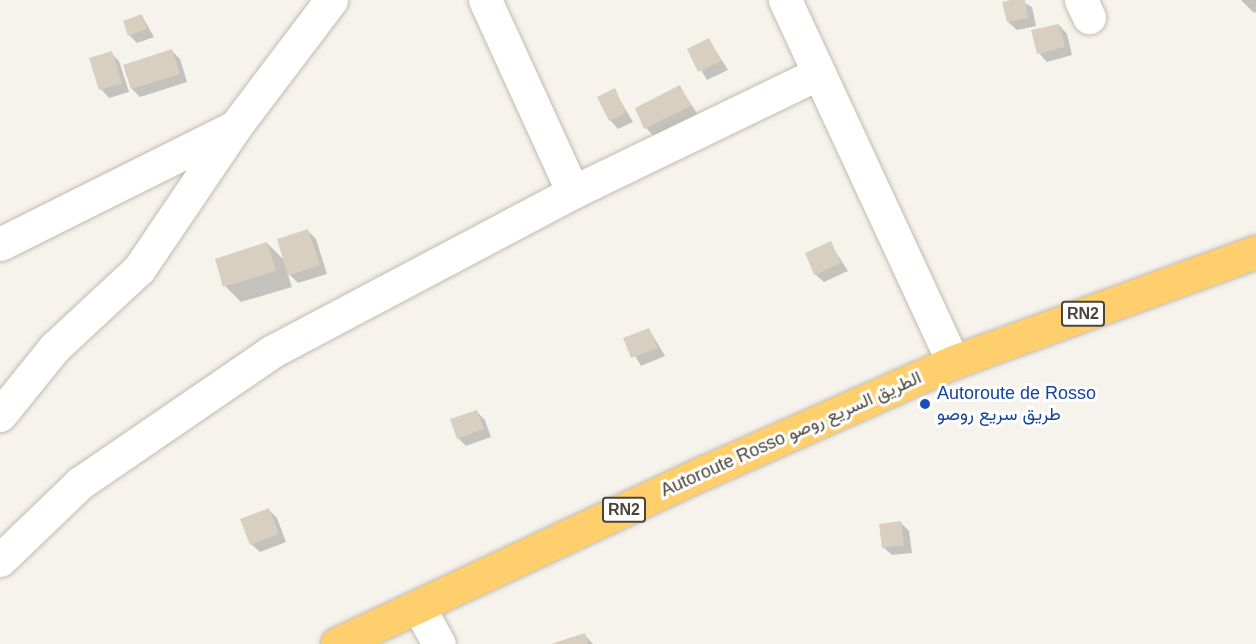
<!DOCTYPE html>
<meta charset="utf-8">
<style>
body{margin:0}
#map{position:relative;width:1256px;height:644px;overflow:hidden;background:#f6f3ec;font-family:Helvetica,Vazirmatn,sans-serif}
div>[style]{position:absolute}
.shadow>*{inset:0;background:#0003}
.building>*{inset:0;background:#d8cfc1}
.roads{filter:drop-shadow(0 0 2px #c2bbae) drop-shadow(0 0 2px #c2bbae)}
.street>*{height:33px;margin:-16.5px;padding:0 16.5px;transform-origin:16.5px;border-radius:16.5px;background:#fff}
.highway>*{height:33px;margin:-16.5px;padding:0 16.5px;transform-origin:16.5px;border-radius:16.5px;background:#ffcf6e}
.dots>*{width:16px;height:16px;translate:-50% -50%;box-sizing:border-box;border:3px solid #fff;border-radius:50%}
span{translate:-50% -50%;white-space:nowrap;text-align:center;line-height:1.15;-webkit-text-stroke:6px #fff;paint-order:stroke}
.shield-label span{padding:2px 4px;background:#fff;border:2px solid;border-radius:4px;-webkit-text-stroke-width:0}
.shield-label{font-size:16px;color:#4b4439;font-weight:700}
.transit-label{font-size:18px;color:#164399}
.left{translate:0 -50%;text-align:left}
.street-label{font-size:18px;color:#4b4439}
</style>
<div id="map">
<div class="shadow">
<i style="clip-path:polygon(1019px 0,1032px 7px,1036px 26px,1017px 30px,1008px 22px)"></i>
<i style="clip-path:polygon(1241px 0,1256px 0,1256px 12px,1254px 13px)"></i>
<i style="clip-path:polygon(142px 16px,154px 37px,137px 43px,129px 35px)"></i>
<i style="clip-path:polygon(1059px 25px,1067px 34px,1072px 55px,1047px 62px,1039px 53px)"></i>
<i style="clip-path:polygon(709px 40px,728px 70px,707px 80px,689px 50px)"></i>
<i style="clip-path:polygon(172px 51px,180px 59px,187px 82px,140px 97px,132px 89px,125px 66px)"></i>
<i style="clip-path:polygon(111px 53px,119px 61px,129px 92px,109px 98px,101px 89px)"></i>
<i style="clip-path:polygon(680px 87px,698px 115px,654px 136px,646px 128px)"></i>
<i style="clip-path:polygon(614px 90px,633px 122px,618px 129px,610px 120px)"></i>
<i style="clip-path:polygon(308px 231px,316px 239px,327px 274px,298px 283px,287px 272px,292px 287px,241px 302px,225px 286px,267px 243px,286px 262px)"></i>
<i style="clip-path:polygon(830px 243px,848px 271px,824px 282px,815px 274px)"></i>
<i style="clip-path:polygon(649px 329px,665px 356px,641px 366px,625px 339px)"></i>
<i style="clip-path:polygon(477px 412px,485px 420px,491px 437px,466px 446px,458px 438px)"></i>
<i style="clip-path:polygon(269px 510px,277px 518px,286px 542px,260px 552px,251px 544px)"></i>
<i style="clip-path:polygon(901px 523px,909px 531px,912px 553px,892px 555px,883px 547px)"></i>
<i style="clip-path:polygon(584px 634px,593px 644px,555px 644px)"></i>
</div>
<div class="building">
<i style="clip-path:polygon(1011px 0,1025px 0,1028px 18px,1007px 22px,1002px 2px)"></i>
<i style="clip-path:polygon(142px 14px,147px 29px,128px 36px,123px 21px)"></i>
<i style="clip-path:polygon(1059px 24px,1065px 47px,1037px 54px,1031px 30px)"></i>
<i style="clip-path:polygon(709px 38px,721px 61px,698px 72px,687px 49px)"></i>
<i style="clip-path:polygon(172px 49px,180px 74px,131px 89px,123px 65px)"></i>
<i style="clip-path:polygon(112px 51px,122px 84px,99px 90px,89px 58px)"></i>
<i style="clip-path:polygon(680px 85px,691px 106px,644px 129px,635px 108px)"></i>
<i style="clip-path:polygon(615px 88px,626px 113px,609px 121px,597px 97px)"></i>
<i style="clip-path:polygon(308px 229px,320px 265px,288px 276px,277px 239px)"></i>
<i style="clip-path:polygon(831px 241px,841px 263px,814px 275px,805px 253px)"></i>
<i style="clip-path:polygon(267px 242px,276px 271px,223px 287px,215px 259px)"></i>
<i style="clip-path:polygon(649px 328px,658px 348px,631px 358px,623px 338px)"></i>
<i style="clip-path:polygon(477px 410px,484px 429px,457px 439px,450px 419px)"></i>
<i style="clip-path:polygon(269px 508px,279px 534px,250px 545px,240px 519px)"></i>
<i style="clip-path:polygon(901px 521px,904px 545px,882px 548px,879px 524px)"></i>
<i style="clip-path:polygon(585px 633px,588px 644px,551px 644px)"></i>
</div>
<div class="roads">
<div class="street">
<i style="left:485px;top:0;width:211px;rotate:65.4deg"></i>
<i style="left:785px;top:0;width:399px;rotate:65.1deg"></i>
<i style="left:1081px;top:0;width:19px;rotate:65deg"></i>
<i style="left:0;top:244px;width:260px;rotate:-26.5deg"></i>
<i style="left:0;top:415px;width:86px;rotate:-51.1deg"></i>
<i style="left:54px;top:348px;width:116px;rotate:-42.9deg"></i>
<i style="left:139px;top:269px;width:171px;rotate:-55.9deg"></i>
<i style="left:235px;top:127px;width:159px;rotate:-52.9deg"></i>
<i style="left:0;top:560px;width:111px;rotate:-43.9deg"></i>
<i style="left:80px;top:483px;width:232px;rotate:-34.4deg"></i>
<i style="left:271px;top:352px;width:342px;rotate:-27.9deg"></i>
<i style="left:573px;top:192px;width:273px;rotate:-25.8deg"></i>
<i style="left:418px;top:606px;width:43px;rotate:61.1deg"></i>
</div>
<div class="highway">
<i style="left:337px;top:644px;width:406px;rotate:-25.1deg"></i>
<i style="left:705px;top:472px;width:271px;rotate:-23.9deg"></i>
<i style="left:953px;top:362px;width:322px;rotate:-20deg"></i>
</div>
</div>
<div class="dots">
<i style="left:925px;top:404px;background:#1a4fb4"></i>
</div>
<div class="shield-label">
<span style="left:1083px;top:314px">RN2</span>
<span style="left:624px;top:510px">RN2</span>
</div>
<div class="transit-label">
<span class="left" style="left:937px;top:404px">Autoroute de Rosso<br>طريق سريع روصو</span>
</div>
<div class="street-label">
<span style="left:791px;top:434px;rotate:-24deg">Autoroute Rosso الطريق السريع روصو</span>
</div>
</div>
